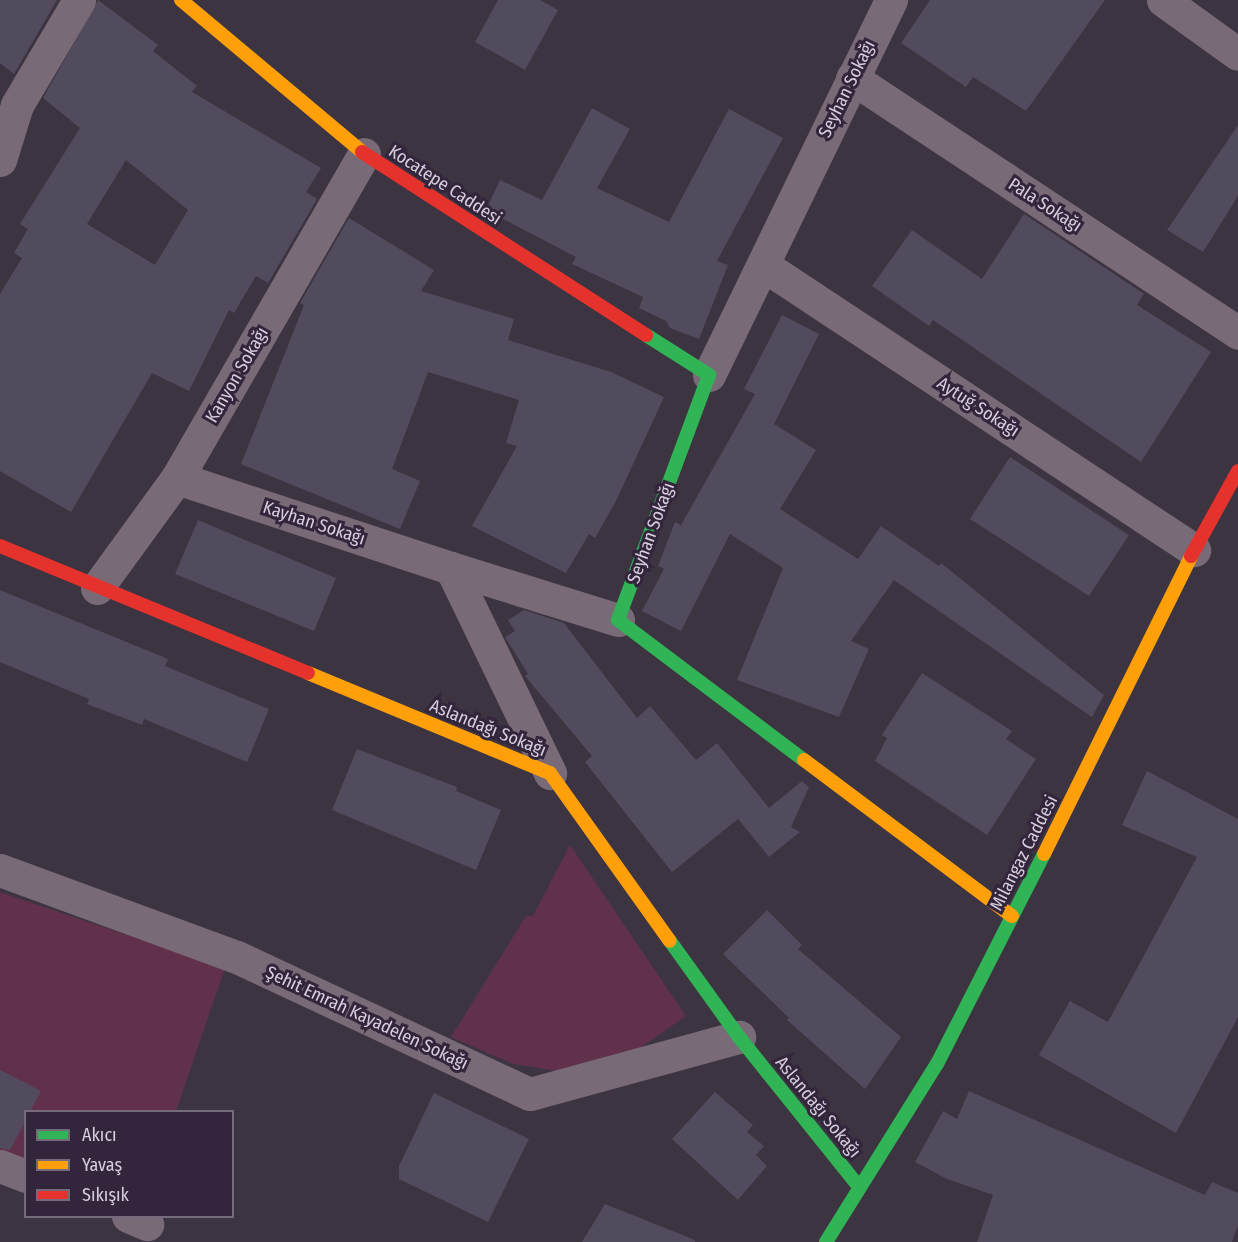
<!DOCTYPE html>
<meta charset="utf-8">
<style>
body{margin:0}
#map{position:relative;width:1238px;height:1242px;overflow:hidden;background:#3c3441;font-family:"Fira Sans Condensed",sans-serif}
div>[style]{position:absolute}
.green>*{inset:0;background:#61314c}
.building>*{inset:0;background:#524b5e}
.street>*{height:33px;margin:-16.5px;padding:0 16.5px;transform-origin:16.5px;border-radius:16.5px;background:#786a77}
.fast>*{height:14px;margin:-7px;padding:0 7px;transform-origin:7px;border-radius:7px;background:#30b455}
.slow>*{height:14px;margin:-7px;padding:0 7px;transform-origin:7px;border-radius:7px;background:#ff9f0a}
.jam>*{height:14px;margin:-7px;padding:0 7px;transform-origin:7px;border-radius:7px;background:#e5322d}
span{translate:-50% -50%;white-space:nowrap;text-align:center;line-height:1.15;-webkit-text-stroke:6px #33253c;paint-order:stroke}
.street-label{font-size:18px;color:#d7cedd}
.legend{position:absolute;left:24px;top:1110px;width:210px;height:108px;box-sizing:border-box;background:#33253c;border:2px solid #75697c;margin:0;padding:8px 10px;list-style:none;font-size:18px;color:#d7cedd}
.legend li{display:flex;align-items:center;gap:12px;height:30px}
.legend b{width:30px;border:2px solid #75697c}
</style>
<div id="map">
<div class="green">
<i style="clip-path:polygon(570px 845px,686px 1016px,620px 1062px,563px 1072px,513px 1064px,451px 1037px,526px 916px,533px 916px)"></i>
<i style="clip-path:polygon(0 892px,225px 968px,176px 1111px,26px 1112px,25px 1161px,0 1151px)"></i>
</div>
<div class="building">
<i style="clip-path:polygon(0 0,57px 0,14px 74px,0 63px)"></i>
<i style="clip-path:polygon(evenodd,98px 0,158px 45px,153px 51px,197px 86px,192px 92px,321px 168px,306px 192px,317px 199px,268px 283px,256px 276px,234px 313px,229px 310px,189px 391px,152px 373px,71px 512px,0 471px,0 294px,22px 258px,14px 253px,28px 229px,20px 224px,80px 128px,43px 98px,98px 0,126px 160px,188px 210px,155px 265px,87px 224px,126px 160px)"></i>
<i style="clip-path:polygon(498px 0,540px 0,558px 10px,525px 70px,475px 42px)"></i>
<i style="clip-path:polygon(930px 0,1105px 0,1026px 111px,973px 77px,966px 87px,901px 43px)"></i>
<i style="clip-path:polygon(592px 108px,630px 129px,597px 188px,669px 222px,729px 109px,783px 138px,717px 261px,728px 265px,699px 339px,670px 328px,666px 321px,639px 308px,643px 297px,572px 264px,576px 257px,486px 210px,500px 180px,542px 200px)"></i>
<i style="clip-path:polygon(1238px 125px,1238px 196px,1203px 252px,1167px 230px)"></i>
<i style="clip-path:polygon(1024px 214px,1144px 294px,1137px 305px,1211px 352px,1141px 462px,933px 320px,929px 326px,872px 286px,912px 230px,982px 279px)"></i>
<i style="clip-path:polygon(349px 218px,434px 270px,421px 291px,514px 319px,508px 340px,611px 372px,664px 397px,616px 501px,595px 538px,589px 534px,566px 573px,472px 526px,517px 446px,506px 443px,519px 400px,428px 372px,392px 469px,420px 481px,400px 529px,241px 464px,304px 305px,300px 303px)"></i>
<i style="clip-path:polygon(782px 315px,819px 334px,774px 424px,816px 450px,780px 509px,858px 559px,881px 526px,939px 566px,941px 563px,1104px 695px,1092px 717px,894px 580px,851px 641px,869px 649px,839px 717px,737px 680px,783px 568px,730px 534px,681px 631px,642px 611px,664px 569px,658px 566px,675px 522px,681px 525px,755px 394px,744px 389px)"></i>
<i style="clip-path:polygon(1010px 457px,1129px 535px,1089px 596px,970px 519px)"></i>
<i style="clip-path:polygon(198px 520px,336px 578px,314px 631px,175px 574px)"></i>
<i style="clip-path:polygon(0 590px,168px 659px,165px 666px,269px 709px,247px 762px,144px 719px,142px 725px,87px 704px,89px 699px,0 662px)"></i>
<i style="clip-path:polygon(524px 610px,564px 623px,637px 718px,650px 706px,696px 760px,717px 743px,769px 808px,802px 781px,809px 787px,791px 827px,800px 832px,769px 857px,738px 819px,672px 872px,585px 762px,592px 756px,525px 676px,528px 674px,505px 637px,515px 631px,508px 620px)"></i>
<i style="clip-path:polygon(922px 673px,1012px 731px,1006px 739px,1036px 759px,987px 835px,875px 761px,887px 738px,882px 735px)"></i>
<i style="clip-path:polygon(357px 749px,457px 787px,456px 791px,501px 810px,476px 870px,332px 810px)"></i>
<i style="clip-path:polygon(1147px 771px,1238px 819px,1238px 1017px,1176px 1133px,1039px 1055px,1070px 1001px,1108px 1022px,1197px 857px,1122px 825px)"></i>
<i style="clip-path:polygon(767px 910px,802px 945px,798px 949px,901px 1037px,865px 1089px,787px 1020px,789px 1018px,723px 954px)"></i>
<i style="clip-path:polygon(0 1070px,41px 1091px,30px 1112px,26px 1112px,26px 1120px,10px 1150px,0 1148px)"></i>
<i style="clip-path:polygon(969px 1091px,1205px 1195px,1212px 1182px,1238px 1193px,1238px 1226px,1232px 1242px,977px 1242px,993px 1195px,947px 1179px,915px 1162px,943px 1111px,957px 1119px)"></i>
<i style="clip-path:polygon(715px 1092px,753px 1125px,747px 1132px,764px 1146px,756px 1155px,767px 1166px,738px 1200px,672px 1139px)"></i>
<i style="clip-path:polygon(434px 1093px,529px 1139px,488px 1222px,399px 1179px,399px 1166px)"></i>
<i style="clip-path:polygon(605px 1204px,695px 1240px,695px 1242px,582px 1242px)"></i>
</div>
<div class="street">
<i style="left:1163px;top:0;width:92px;rotate:35.8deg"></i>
<i style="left:852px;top:78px;width:463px;rotate:33.4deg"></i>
<i style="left:0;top:160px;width:58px;rotate:-72.8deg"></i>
<i style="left:17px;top:105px;width:122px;rotate:-59.4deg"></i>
<i style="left:763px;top:265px;width:517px;rotate:33.47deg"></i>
<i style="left:709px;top:375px;width:417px;rotate:-64.1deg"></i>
<i style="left:177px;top:478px;width:288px;rotate:18.2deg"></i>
<i style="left:451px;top:568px;width:228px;rotate:64.2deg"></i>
<i style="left:451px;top:568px;width:175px;rotate:17.3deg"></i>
<i style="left:97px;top:588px;width:136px;rotate:-54deg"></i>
<i style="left:177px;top:478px;width:374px;rotate:-60deg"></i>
<i style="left:0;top:870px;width:252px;rotate:20.2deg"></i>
<i style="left:237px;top:957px;width:323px;rotate:25.1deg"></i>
<i style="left:530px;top:1094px;width:217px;rotate:-15.3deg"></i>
<i style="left:0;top:1166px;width:28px;rotate:21deg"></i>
<i style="left:128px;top:1216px;width:21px;rotate:23deg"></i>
</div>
<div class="fast">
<i style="left:646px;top:335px;width:75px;rotate:32.4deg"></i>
<i style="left:709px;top:375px;width:261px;rotate:110.4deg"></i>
<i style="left:618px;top:620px;width:233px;rotate:37deg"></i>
<i style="left:670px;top:941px;width:118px;rotate:54.3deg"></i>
<i style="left:739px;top:1037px;width:193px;rotate:51.3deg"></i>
<i style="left:826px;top:1242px;width:210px;rotate:-58.1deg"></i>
<i style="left:937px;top:1064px;width:236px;rotate:-63deg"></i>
</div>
<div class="slow">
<i style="left:181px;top:0;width:236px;rotate:40deg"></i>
<i style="left:308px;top:673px;width:262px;rotate:22.5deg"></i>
<i style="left:550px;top:773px;width:206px;rotate:54.5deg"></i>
<i style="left:804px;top:760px;width:260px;rotate:36.9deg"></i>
<i style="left:1044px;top:854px;width:332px;rotate:-63.7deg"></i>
</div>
<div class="jam">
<i style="left:362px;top:152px;width:338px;rotate:32.8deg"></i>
<i style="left:0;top:546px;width:333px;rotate:22.4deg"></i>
<i style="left:1191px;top:556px;width:97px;rotate:-61.1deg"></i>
</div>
<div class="street-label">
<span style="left:847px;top:89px;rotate:-64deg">Seyhan Sokağı</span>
<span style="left:445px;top:185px;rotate:33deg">Kocatepe Caddesi</span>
<span style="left:1045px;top:205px;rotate:33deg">Pala Sokağı</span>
<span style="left:237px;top:375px;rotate:-60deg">Kanyon Sokağı</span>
<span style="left:978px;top:407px;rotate:33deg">Aytuğ Sokağı</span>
<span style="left:314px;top:523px;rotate:18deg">Kayhan Sokağı</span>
<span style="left:651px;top:533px;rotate:-70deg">Seyhan Sokağı</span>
<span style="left:488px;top:728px;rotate:22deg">Aslandağı Sokağı</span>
<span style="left:1024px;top:853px;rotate:-63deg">Milangaz Caddesi</span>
<span style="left:367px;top:1018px;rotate:25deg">Şehit Emrah Kayadelen Sokağı</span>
<span style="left:818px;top:1107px;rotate:51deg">Aslandağı Sokağı</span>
</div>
<ul class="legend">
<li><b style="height:8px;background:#30b455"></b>Akıcı</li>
<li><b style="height:8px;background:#ff9f0a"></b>Yavaş</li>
<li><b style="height:8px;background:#e5322d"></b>Sıkışık</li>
</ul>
</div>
